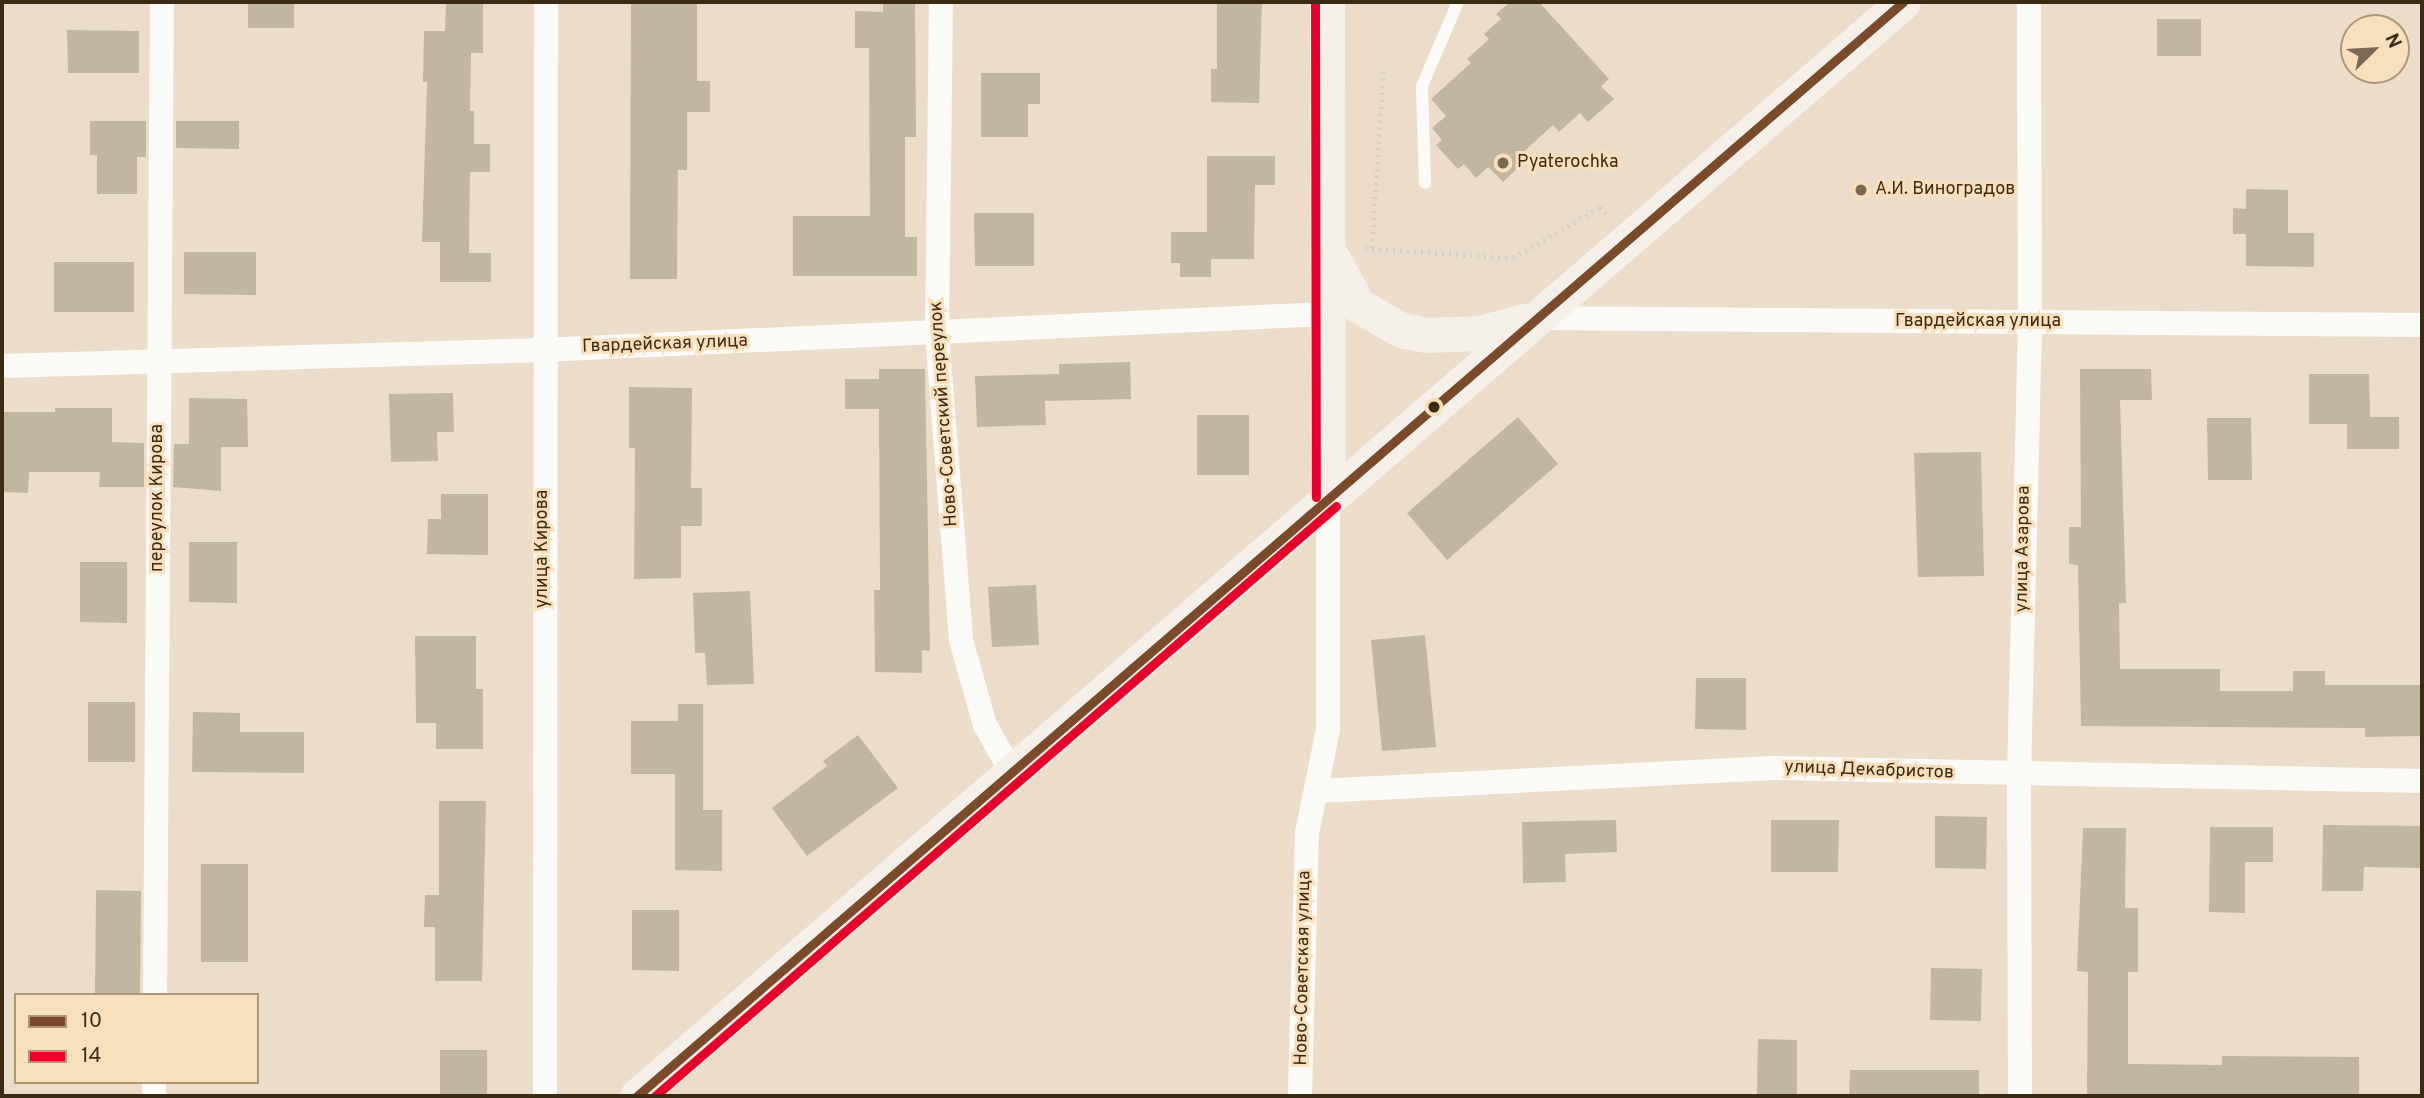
<!DOCTYPE html>
<meta charset="utf-8">
<style>
body{margin:0}
#map{position:relative;width:2424px;height:1098px;overflow:hidden;background:#ecddca;font-family:Overpass,sans-serif}
div>[style]{position:absolute}
.building>*{inset:0;background:#c1b6a0}
.path>*{height:4.5px;margin-top:-2.25px;transform-origin:0;background:repeating-linear-gradient(90deg,#d5d0ca 0 2px,transparent 0 7px)}
.lane>*{height:12px;margin:-6px;padding:0 6px;transform-origin:6px;border-radius:6px;background:#fcfaf7}
.street>*{height:24px;margin:-12px;padding:0 12px;transform-origin:12px;border-radius:12px;background:#fcfaf7}
.secondary>*{height:35px;margin:-17.5px;padding:0 17.5px;transform-origin:17.5px;border-radius:17.5px;background:#f4f0e9}
.bus-1>*{height:9px;margin:-4.5px;padding:0 4.5px;transform-origin:4.5px;border-radius:4.5px;background:#7a4b2a}
.bus-2>*{height:9px;margin:-4.5px;padding:0 4.5px;transform-origin:4.5px;border-radius:4.5px;background:#e4002b}
.dots>*{width:19px;height:19px;translate:-50% -50%;box-sizing:border-box;border:4px solid #fadfbc;border-radius:50%}
span{translate:-50% -50%;white-space:nowrap;text-align:center;line-height:1.15;-webkit-text-stroke:6px #fadfbc;paint-order:stroke}
.poi-label{font-size:18px;color:#3c2b13}
.left{translate:0 -50%;text-align:left}
.street-label{font-size:18px;color:#3c2b13}
.frame{position:absolute;inset:0;border:4px solid #3c2b13;pointer-events:none}
.legend{position:absolute;left:14px;top:993px;width:245px;height:91px;box-sizing:border-box;background:#fadfbc;border:2px solid #ae9778;margin:0;padding:9px 12px;list-style:none;font-size:21px;color:#3c2b13}
.legend li{display:flex;align-items:center;gap:14px;height:35px}
.legend b{width:35px;border:2px solid #ae9778}
.north{position:absolute;left:2340px;top:14px;width:70px;height:70px;box-sizing:border-box;background:#fadfbc;border:2px solid #ae9778;border-radius:50%;rotate:66deg;font-size:19px;font-weight:700;line-height:28px;text-align:center;color:#3c2b13}
.north::after{content:'';display:block;margin:auto;width:24px;height:32px;background:#7a6953;clip-path:polygon(50% 0,100% 100%,50% 72%,0 100%)}
</style>
<div id="map">
<div class="building">
<i style="clip-path:polygon(248px 2px,294px 2px,294px 28px,248px 28px)"></i>
<i style="clip-path:polygon(446px 2px,483px 2px,483px 53px,471px 53px,470px 111px,474px 111px,474px 144px,490px 144px,490px 172px,470px 172px,469px 253px,491px 253px,491px 282px,440px 282px,440px 242px,422px 242px,427px 82px,423px 82px,424px 31px,445px 31px)"></i>
<i style="clip-path:polygon(631px 2px,697px 2px,697px 81px,710px 81px,710px 112px,687px 112px,687px 170px,678px 170px,677px 279px,630px 279px)"></i>
<i style="clip-path:polygon(883px 2px,915px 2px,916px 137px,905px 137px,905px 237px,917px 237px,917px 276px,793px 276px,793px 216px,870px 216px,869px 48px,855px 48px,855px 11px,883px 12px)"></i>
<i style="clip-path:polygon(1217px 2px,1262px 2px,1259px 103px,1211px 102px,1211px 69px,1217px 69px)"></i>
<i style="clip-path:polygon(1510px 2px,1539px 2px,1609px 79px,1601px 86px,1614px 99px,1588px 122px,1580px 113px,1559px 132px,1553px 125px,1517px 158px,1522px 164px,1503px 182px,1488px 167px,1476px 178px,1464px 164px,1458px 169px,1436px 145px,1442px 140px,1432px 128px,1446px 116px,1431px 99px,1471px 63px,1467px 59px,1489px 39px,1484px 34px,1501px 19px,1496px 14px)"></i>
<i style="clip-path:polygon(2157px 19px,2201px 19px,2201px 56px,2157px 56px)"></i>
<i style="clip-path:polygon(67px 30px,139px 31px,139px 73px,68px 73px)"></i>
<i style="clip-path:polygon(981px 73px,1040px 73px,1040px 104px,1028px 104px,1028px 137px,981px 137px)"></i>
<i style="clip-path:polygon(90px 121px,146px 121px,146px 157px,137px 157px,137px 194px,97px 194px,97px 155px,90px 155px)"></i>
<i style="clip-path:polygon(176px 121px,239px 121px,239px 149px,176px 148px)"></i>
<i style="clip-path:polygon(1207px 156px,1275px 156px,1275px 185px,1255px 185px,1254px 259px,1211px 259px,1211px 277px,1180px 277px,1180px 263px,1171px 263px,1171px 232px,1207px 232px)"></i>
<i style="clip-path:polygon(2246px 189px,2288px 190px,2288px 233px,2314px 233px,2314px 267px,2246px 266px,2246px 234px,2233px 234px,2233px 208px,2246px 209px)"></i>
<i style="clip-path:polygon(974px 213px,1034px 213px,1034px 266px,975px 266px)"></i>
<i style="clip-path:polygon(184px 252px,256px 252px,256px 295px,184px 294px)"></i>
<i style="clip-path:polygon(54px 262px,134px 262px,134px 312px,54px 312px)"></i>
<i style="clip-path:polygon(1130px 362px,1131px 399px,1045px 401px,1046px 425px,977px 427px,975px 376px,1059px 374px,1059px 364px)"></i>
<i style="clip-path:polygon(879px 369px,925px 369px,930px 651px,922px 650px,922px 673px,875px 672px,874px 590px,880px 590px,879px 409px,845px 409px,845px 379px,879px 379px)"></i>
<i style="clip-path:polygon(2080px 369px,2151px 369px,2152px 400px,2120px 400px,2126px 603px,2119px 603px,2120px 669px,2220px 669px,2220px 691px,2293px 691px,2293px 671px,2325px 671px,2325px 685px,2422px 685px,2422px 736px,2365px 737px,2365px 728px,2081px 726px,2078px 565px,2069px 564px,2069px 527px,2081px 527px)"></i>
<i style="clip-path:polygon(2309px 374px,2369px 374px,2370px 417px,2399px 417px,2399px 449px,2347px 449px,2347px 424px,2309px 424px)"></i>
<i style="clip-path:polygon(629px 387px,692px 388px,691px 488px,702px 488px,702px 526px,681px 526px,681px 578px,634px 579px,635px 448px,629px 448px)"></i>
<i style="clip-path:polygon(453px 393px,454px 432px,437px 432px,438px 461px,391px 462px,389px 394px)"></i>
<i style="clip-path:polygon(189px 398px,247px 399px,248px 447px,221px 447px,221px 491px,173px 487px,174px 444px,189px 444px)"></i>
<i style="clip-path:polygon(55px 408px,112px 408px,112px 442px,144px 443px,144px 487px,99px 487px,100px 472px,29px 472px,28px 493px,2px 492px,2px 412px,55px 412px)"></i>
<i style="clip-path:polygon(1197px 415px,1249px 415px,1249px 475px,1197px 475px)"></i>
<i style="clip-path:polygon(1518px 417px,1558px 464px,1447px 560px,1407px 513px)"></i>
<i style="clip-path:polygon(2207px 418px,2251px 418px,2252px 480px,2208px 480px)"></i>
<i style="clip-path:polygon(1981px 452px,1984px 576px,1918px 577px,1914px 453px)"></i>
<i style="clip-path:polygon(441px 494px,488px 494px,488px 555px,427px 554px,428px 519px,441px 519px)"></i>
<i style="clip-path:polygon(189px 542px,237px 542px,237px 603px,189px 602px)"></i>
<i style="clip-path:polygon(80px 562px,127px 562px,127px 623px,80px 622px)"></i>
<i style="clip-path:polygon(1036px 585px,1039px 645px,992px 647px,988px 587px)"></i>
<i style="clip-path:polygon(750px 591px,754px 684px,707px 685px,705px 653px,695px 653px,693px 593px)"></i>
<i style="clip-path:polygon(1425px 635px,1436px 747px,1382px 751px,1371px 640px)"></i>
<i style="clip-path:polygon(415px 636px,476px 636px,476px 689px,483px 689px,483px 749px,436px 749px,436px 723px,416px 723px)"></i>
<i style="clip-path:polygon(1696px 678px,1746px 678px,1746px 730px,1695px 729px)"></i>
<i style="clip-path:polygon(88px 702px,135px 702px,135px 762px,88px 762px)"></i>
<i style="clip-path:polygon(678px 704px,703px 704px,703px 810px,722px 810px,722px 871px,675px 870px,675px 774px,631px 774px,631px 721px,678px 721px)"></i>
<i style="clip-path:polygon(193px 712px,240px 713px,240px 732px,304px 732px,304px 773px,192px 772px)"></i>
<i style="clip-path:polygon(858px 735px,898px 788px,807px 856px,772px 808px,827px 766px,823px 761px)"></i>
<i style="clip-path:polygon(439px 801px,486px 801px,482px 981px,435px 981px,435px 927px,424px 927px,425px 895px,439px 895px)"></i>
<i style="clip-path:polygon(1935px 816px,1987px 817px,1986px 869px,1935px 868px)"></i>
<i style="clip-path:polygon(1616px 820px,1617px 852px,1565px 854px,1566px 882px,1523px 883px,1522px 822px)"></i>
<i style="clip-path:polygon(1771px 820px,1839px 820px,1838px 872px,1771px 872px)"></i>
<i style="clip-path:polygon(2323px 825px,2422px 826px,2422px 868px,2364px 867px,2363px 891px,2322px 891px)"></i>
<i style="clip-path:polygon(2210px 827px,2273px 827px,2273px 862px,2245px 862px,2245px 913px,2209px 912px)"></i>
<i style="clip-path:polygon(2083px 828px,2126px 828px,2125px 908px,2138px 908px,2138px 972px,2128px 972px,2128px 1064px,2222px 1065px,2222px 1056px,2359px 1057px,2359px 1096px,2087px 1096px,2088px 972px,2077px 971px)"></i>
<i style="clip-path:polygon(201px 864px,248px 864px,248px 962px,201px 962px)"></i>
<i style="clip-path:polygon(96px 890px,141px 891px,140px 995px,95px 995px)"></i>
<i style="clip-path:polygon(632px 910px,679px 910px,679px 971px,632px 970px)"></i>
<i style="clip-path:polygon(1931px 968px,1982px 969px,1981px 1021px,1930px 1020px)"></i>
<i style="clip-path:polygon(1758px 1039px,1797px 1040px,1797px 1096px,1757px 1096px)"></i>
<i style="clip-path:polygon(440px 1050px,487px 1050px,487px 1096px,440px 1096px)"></i>
<i style="clip-path:polygon(1850px 1070px,1979px 1070px,1979px 1096px,1849px 1096px)"></i>
</div>
<div class="path">
<i style="left:1365px;top:248px;width:148px;rotate:3.9deg"></i>
<i style="left:1513px;top:258px;width:101px;rotate:-30.4deg"></i>
<i style="left:1600px;top:207px;width:11px;rotate:45deg"></i>
<i style="left:1372px;top:248px;width:182px;rotate:-86.5deg"></i>
</div>
<div class="lane">
<i style="left:1425px;top:183px;width:97px;rotate:-91.8deg"></i>
<i style="left:1422px;top:86px;width:91px;rotate:-66.8deg"></i>
</div>
<div class="street">
<i style="left:941px;top:2px;width:332px;rotate:90.7deg"></i>
<i style="left:937px;top:334px;width:307px;rotate:85.5deg"></i>
<i style="left:961px;top:640px;width:88px;rotate:74.2deg"></i>
<i style="left:985px;top:725px;width:55px;rotate:60.6deg"></i>
<i style="left:1534px;top:318px;width:888px;rotate:0.45deg"></i>
<i style="left:2px;top:366px;width:541px;rotate:-1.69deg"></i>
<i style="left:543px;top:350px;width:786px;rotate:-2.63deg"></i>
<i style="left:1317px;top:791px;width:456px;rotate:-2.9deg"></i>
<i style="left:1772px;top:768px;width:650px;rotate:1.15deg"></i>
<i style="left:155px;top:995px;width:993px;rotate:-89.6deg"></i>
<i style="left:154px;top:1096px;width:14px;rotate:-90deg"></i>
<i style="left:545px;top:1096px;width:1094px;rotate:-89.95deg"></i>
<i style="left:1300px;top:1096px;width:263px;rotate:-88.5deg"></i>
<i style="left:1307px;top:833px;width:105px;rotate:-78.5deg"></i>
<i style="left:1328px;top:730px;width:233px;rotate:-90deg"></i>
<i style="left:2020px;top:1096px;width:320px;rotate:-90.2deg"></i>
<i style="left:2019px;top:776px;width:454px;rotate:-88.6deg"></i>
<i style="left:2030px;top:322px;width:320px;rotate:-90.2deg"></i>
</div>
<div class="secondary">
<i style="left:1327px;top:2px;width:495px;rotate:89.9deg"></i>
<i style="left:1332px;top:257px;width:55px;rotate:61.6deg"></i>
<i style="left:1358px;top:305px;width:50px;rotate:30.2deg"></i>
<i style="left:1401px;top:330px;width:25px;rotate:11deg"></i>
<i style="left:1426px;top:335px;width:54px;rotate:-2.1deg"></i>
<i style="left:1480px;top:333px;width:46px;rotate:-15.3deg"></i>
<i style="left:637px;top:1096px;width:1673px;rotate:-40.83deg"></i>
</div>
<div class="bus-1">
<i style="left:637px;top:1096px;width:1673px;rotate:-40.83deg"></i>
</div>
<div class="bus-2">
<i style="left:1315px;top:2px;width:495px;rotate:89.9deg"></i>
<i style="left:655px;top:1096px;width:901px;rotate:-40.9deg"></i>
</div>
<div class="dots">
<i style="left:1503px;top:163px;background:#7a6953"></i>
<i style="left:1861px;top:190px;background:#7a6953"></i>
<i style="left:1434px;top:407px;background:#3c2b13"></i>
</div>
<div class="poi-label">
<span class="left" style="left:1517px;top:163px">Pyaterochka</span>
<span class="left" style="left:1875px;top:190px">А.И. Виноградов</span>
</div>
<div class="street-label">
<span style="left:1978px;top:322px">Гвардейская улица</span>
<span style="left:665px;top:345px;rotate:-2deg">Гвардейская улица</span>
<span style="left:945px;top:414px;rotate:-94deg">Ново-Советский переулок</span>
<span style="left:158px;top:498px;rotate:-90deg">переулок Кирова</span>
<span style="left:543px;top:549px;rotate:-90deg">улица Кирова</span>
<span style="left:2024px;top:549px;rotate:-89deg">улица Азарова</span>
<span style="left:1869px;top:771px;rotate:2deg">улица Декабристов</span>
<span style="left:1304px;top:968px;rotate:-89deg">Ново-Советская улица</span>
</div>
<div class="frame"></div>
<ul class="legend">
<li><b style="height:9px;background:#7a4b2a"></b>10</li>
<li><b style="height:9px;background:#e4002b"></b>14</li>
</ul>
<div class="north">N</div>
</div>
